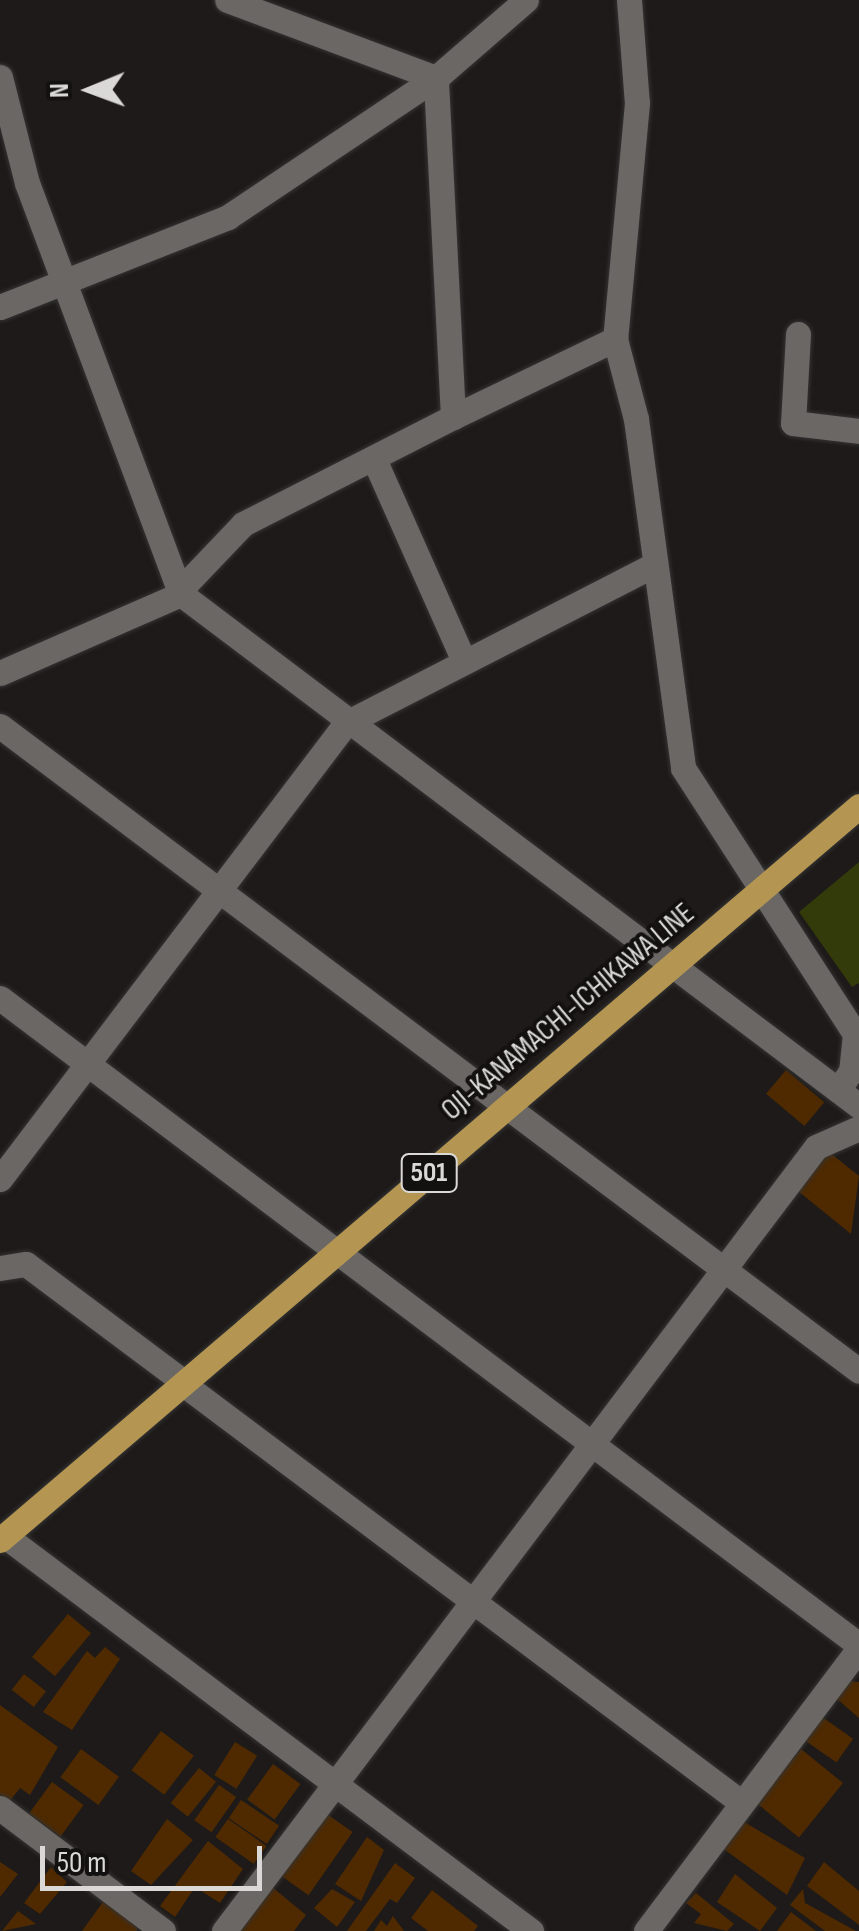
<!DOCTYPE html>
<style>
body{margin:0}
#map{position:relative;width:859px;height:1931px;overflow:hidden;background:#1d1a19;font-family:"Sofia Sans Condensed",sans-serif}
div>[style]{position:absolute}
.green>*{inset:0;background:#343b0b}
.building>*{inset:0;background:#4f2a00;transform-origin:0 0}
.roads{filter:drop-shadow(0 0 2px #353433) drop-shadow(0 0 2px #353433)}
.street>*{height:25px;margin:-12.5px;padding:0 12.5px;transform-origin:12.5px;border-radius:12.5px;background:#6a6765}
.primary>*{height:25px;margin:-12.5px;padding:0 12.5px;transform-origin:12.5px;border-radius:12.5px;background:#b49652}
span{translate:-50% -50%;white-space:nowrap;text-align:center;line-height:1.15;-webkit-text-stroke:8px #131110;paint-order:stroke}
.shield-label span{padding:2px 8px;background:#131110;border:2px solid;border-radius:8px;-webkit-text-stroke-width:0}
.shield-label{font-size:28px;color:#dad9d8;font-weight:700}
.street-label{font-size:30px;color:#dad9d8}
.north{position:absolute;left:40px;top:40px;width:100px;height:100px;-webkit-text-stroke:8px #131110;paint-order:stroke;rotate:269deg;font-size:28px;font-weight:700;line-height:40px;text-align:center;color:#dad9d8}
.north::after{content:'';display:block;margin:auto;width:35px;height:45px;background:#dad9d8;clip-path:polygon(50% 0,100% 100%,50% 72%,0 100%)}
.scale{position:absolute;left:40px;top:1846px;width:222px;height:45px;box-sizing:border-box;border:5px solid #dad9d8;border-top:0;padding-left:12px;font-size:30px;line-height:35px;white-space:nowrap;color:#dad9d8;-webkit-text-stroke:8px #131110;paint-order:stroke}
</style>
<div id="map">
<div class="green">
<div style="clip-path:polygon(859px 862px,859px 983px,852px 987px,799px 912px)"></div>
</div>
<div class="building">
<div style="left:786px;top:1070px;width:50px;height:31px;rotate:40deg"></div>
<div style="clip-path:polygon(829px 1152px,859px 1176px,851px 1234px,798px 1191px)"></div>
<div style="left:68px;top:1614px;width:30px;height:56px;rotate:40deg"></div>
<div style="clip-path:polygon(105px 1647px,120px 1659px,72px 1730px,43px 1712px,87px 1651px,95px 1658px)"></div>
<div style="left:24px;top:1674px;width:28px;height:20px;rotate:38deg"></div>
<div style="clip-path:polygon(849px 1681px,859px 1682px,859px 1718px,837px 1699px)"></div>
<div style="clip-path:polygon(0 1705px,58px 1747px,30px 1795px,20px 1788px,9px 1802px,0 1795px)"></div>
<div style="left:822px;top:1717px;width:38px;height:29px;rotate:35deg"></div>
<div style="left:161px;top:1731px;width:41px;height:49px;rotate:37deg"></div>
<div style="left:235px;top:1742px;width:26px;height:39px;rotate:32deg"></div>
<div style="left:81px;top:1749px;width:47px;height:35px;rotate:36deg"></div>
<div style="left:801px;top:1749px;width:54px;height:70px;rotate:39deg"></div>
<div style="left:273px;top:1764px;width:34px;height:44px;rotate:36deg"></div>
<div style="left:199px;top:1768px;width:22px;height:45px;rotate:39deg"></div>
<div style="left:52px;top:1782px;width:39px;height:39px;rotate:36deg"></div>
<div style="left:219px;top:1785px;width:21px;height:43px;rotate:35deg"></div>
<div style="left:241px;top:1800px;width:46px;height:22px;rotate:34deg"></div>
<div style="left:324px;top:1812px;width:35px;height:77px;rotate:35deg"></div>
<div style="clip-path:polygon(167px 1819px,193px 1840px,151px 1885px,131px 1871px)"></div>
<div style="left:228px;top:1819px;width:47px;height:22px;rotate:35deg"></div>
<div style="clip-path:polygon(741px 1820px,805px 1858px,787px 1895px,721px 1847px)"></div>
<div style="clip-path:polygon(367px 1837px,384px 1850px,361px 1901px,335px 1884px)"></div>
<div style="clip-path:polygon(208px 1841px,243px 1869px,220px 1903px,195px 1887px,175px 1917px,160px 1906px)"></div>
<div style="clip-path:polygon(0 1862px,18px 1874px,0 1897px)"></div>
<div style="clip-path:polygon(824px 1862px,859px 1891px,859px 1925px,807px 1886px)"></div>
<div style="clip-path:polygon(395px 1863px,415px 1878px,397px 1903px,390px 1899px,366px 1931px,347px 1931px)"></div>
<div style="clip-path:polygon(51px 1867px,67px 1882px,40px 1914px,24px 1903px)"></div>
<div style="clip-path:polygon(735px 1874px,777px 1908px,760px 1931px,717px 1902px)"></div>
<div style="clip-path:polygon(272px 1887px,306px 1915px,294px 1931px,238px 1931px)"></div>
<div style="clip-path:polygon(332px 1889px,355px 1902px,337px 1927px,314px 1908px)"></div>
<div style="clip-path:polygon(803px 1889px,805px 1903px,856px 1931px,825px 1931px,790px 1905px)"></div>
<div style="clip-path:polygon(432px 1890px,478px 1926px,474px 1931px,428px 1931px,411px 1918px)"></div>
<div style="clip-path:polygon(696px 1893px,734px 1924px,727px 1931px,694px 1923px,701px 1914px,686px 1903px)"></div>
<div style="clip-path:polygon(105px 1899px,140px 1925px,136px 1931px,82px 1931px)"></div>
<div style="clip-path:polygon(18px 1911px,36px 1924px,2px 1931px)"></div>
<div style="clip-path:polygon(791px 1912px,816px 1931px,777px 1931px)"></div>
<div style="clip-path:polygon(393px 1916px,404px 1931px,374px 1931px,381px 1920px,387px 1926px)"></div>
</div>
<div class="roads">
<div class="street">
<div style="left:629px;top:0;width:103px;rotate:85.6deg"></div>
<div style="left:637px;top:103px;width:237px;rotate:95.3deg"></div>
<div style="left:615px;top:339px;width:83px;rotate:75.3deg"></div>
<div style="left:636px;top:419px;width:352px;rotate:82.3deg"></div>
<div style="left:683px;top:768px;width:317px;rotate:57.1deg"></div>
<div style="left:855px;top:1034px;width:37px;rotate:96deg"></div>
<div style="left:851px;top:1071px;width:23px;rotate:124deg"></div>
<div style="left:0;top:77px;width:109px;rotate:75.7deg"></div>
<div style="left:27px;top:183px;width:439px;rotate:69.5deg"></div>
<div style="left:181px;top:594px;width:850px;rotate:37.06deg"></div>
<div style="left:0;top:307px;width:245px;rotate:-21.5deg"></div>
<div style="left:228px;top:217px;width:250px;rotate:-33.8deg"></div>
<div style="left:436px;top:78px;width:119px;rotate:-40.9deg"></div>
<div style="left:798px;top:334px;width:89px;rotate:93.2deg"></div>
<div style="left:793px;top:423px;width:66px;rotate:6.9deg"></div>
<div style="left:453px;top:417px;width:180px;rotate:-25.7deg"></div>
<div style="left:374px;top:459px;width:217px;rotate:66deg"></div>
<div style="left:180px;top:590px;width:91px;rotate:-46.3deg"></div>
<div style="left:243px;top:524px;width:236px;rotate:-27deg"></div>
<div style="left:453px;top:417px;width:339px;rotate:-92.9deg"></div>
<div style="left:436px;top:78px;width:223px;rotate:-159.5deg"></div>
<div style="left:0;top:673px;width:197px;rotate:-23.6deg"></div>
<div style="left:0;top:726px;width:1074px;rotate:36.9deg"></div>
<div style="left:0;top:998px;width:1075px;rotate:36.99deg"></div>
<div style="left:0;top:1179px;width:572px;rotate:-52.81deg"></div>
<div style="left:346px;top:723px;width:345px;rotate:-27.2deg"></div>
<div style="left:0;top:1268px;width:26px;rotate:-9deg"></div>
<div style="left:26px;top:1264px;width:197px;rotate:36.8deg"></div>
<div style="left:182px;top:1383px;width:700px;rotate:36.87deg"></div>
<div style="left:5px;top:1536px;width:658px;rotate:36.9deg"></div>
<div style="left:0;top:1808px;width:204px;rotate:37deg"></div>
<div style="left:224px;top:1931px;width:982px;rotate:-52.94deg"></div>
<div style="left:816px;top:1147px;width:47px;rotate:-23.8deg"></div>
<div style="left:646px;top:1931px;width:354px;rotate:-53deg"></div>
</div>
<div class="primary">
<div style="left:0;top:1540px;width:1130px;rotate:-40.51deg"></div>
</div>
</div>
<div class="shield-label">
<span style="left:429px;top:1173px">501</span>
</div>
<div class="street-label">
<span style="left:568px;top:1012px;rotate:-40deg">OJI-KANAMACHI-ICHIKAWA LINE</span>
</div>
<div class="north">N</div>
<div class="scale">50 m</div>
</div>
